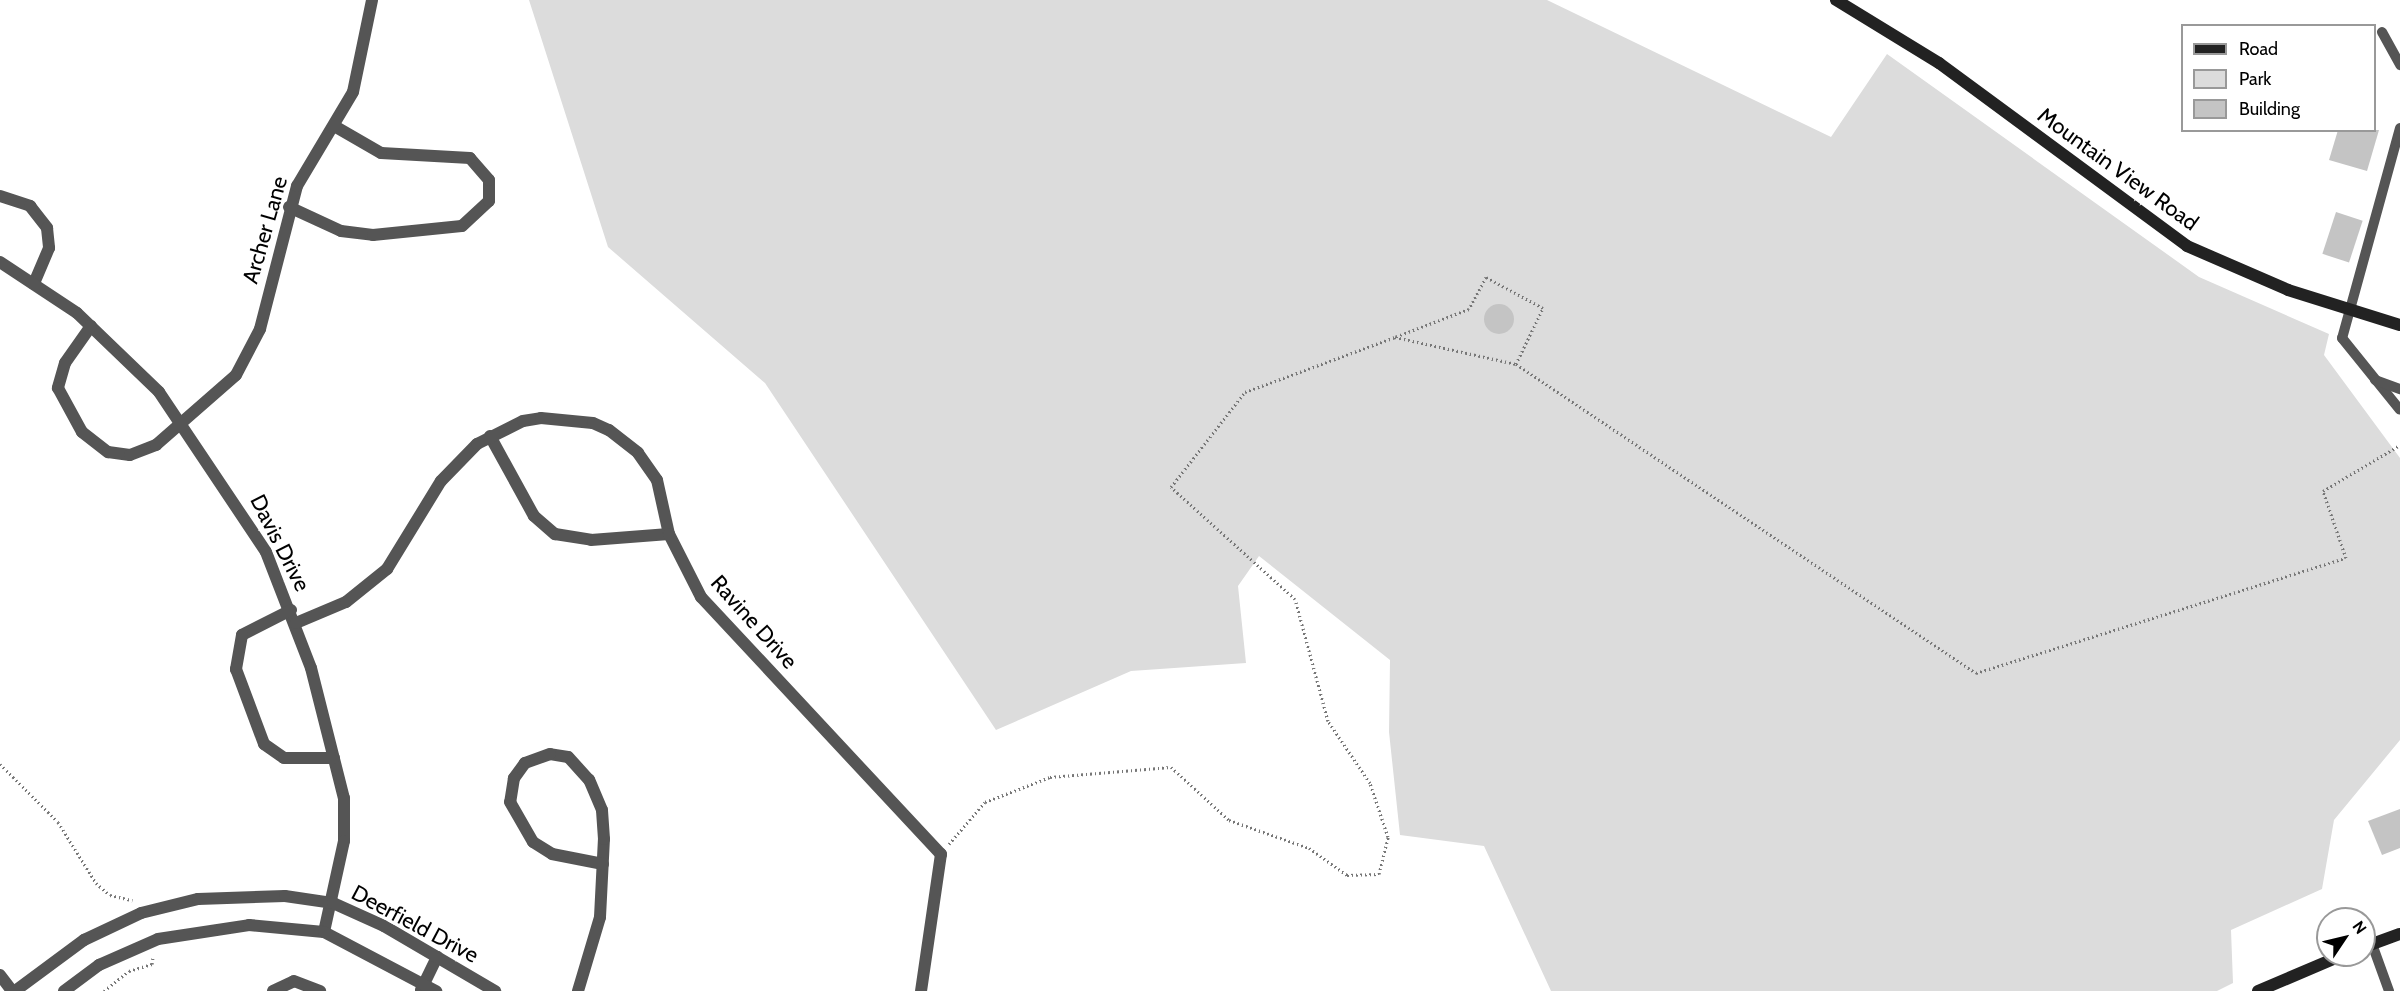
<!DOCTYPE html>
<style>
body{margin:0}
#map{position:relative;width:2400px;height:991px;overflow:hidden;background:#fff;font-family:Cabin,sans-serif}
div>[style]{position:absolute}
.green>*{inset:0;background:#dcdcdc}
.building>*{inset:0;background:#c4c4c4;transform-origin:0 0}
.round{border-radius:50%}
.path>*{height:3px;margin-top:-1.5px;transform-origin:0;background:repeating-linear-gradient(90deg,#777 0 1.5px,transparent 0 4.5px)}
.lane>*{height:10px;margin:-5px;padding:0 5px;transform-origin:5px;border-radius:5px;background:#555}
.street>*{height:12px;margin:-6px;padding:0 6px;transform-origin:6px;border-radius:6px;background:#555}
.secondary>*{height:12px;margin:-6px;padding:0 6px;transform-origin:6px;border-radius:6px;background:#222}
span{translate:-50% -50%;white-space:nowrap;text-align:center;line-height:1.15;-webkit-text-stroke:6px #fff;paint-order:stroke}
.street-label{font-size:22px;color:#000}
.legend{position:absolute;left:2181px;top:24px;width:195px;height:108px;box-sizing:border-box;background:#fff;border:2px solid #999;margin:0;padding:8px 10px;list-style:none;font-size:18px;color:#000}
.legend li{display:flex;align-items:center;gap:12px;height:30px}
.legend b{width:30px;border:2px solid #999}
.north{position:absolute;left:2316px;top:907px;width:60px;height:60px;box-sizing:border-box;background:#fff;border:2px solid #999;border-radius:50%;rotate:55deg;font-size:16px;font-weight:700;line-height:24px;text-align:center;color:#000}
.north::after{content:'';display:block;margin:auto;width:21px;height:27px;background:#000;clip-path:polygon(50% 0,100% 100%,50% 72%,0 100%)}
</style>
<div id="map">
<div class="green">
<div style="clip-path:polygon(529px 0,1547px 0,1831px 137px,1887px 54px,2199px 277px,2329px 334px,2324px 355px,2400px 458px,2400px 740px,2334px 820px,2322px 889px,2231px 930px,2233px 983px,2217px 991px,1551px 991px,1484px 846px,1400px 835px,1389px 732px,1390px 660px,1259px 556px,1238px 586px,1246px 663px,1131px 671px,996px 730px,765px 383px,608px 247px)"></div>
</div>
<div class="building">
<div style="clip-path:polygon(2338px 130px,2379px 130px,2367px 171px,2329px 160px)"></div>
<div style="left:2336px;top:212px;width:28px;height:44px;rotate:18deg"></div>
<div class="round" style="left:1484px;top:304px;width:30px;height:30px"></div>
<div style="clip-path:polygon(2400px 809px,2400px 848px,2382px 855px,2368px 821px)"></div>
</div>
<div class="path">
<div style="left:1516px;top:364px;width:554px;rotate:33.89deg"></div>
<div style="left:1976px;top:673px;width:387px;rotate:-17.3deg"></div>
<div style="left:2346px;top:558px;width:71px;rotate:-108.9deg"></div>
<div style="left:2323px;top:491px;width:90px;rotate:-30.9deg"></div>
<div style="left:0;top:764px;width:82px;rotate:45deg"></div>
<div style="left:58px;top:822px;width:72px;rotate:58.1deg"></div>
<div style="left:96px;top:883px;width:18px;rotate:41deg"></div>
<div style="left:110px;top:895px;width:23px;rotate:13deg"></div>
<div style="left:949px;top:844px;width:55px;rotate:-49.4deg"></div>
<div style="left:985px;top:802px;width:70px;rotate:-21deg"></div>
<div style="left:1050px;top:777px;width:121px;rotate:-4.7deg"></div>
<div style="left:1171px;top:767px;width:79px;rotate:42.4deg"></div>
<div style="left:1229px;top:820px;width:85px;rotate:19.3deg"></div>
<div style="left:1309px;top:848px;width:47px;rotate:35.4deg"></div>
<div style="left:1347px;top:875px;width:32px;rotate:-2deg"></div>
<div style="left:1379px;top:874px;width:38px;rotate:-76deg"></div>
<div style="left:1388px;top:837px;width:57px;rotate:-108.4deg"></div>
<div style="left:1370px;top:783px;width:75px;rotate:-124.1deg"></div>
<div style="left:1328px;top:721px;width:126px;rotate:-105.1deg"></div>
<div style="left:1295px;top:599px;width:167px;rotate:-137.9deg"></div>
<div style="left:1171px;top:487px;width:120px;rotate:-52.1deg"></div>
<div style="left:1245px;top:392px;width:160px;rotate:-20.1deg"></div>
<div style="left:1395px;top:337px;width:124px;rotate:12.6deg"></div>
<div style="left:1516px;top:364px;width:62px;rotate:-64.3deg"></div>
<div style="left:1543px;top:308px;width:65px;rotate:-151.5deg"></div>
<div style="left:1486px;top:277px;width:36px;rotate:118deg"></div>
<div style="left:1469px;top:309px;width:79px;rotate:159.3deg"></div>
<div style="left:104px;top:991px;width:32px;rotate:-39deg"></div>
<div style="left:129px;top:971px;width:24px;rotate:-17deg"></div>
<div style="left:152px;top:964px;width:6px;rotate:-81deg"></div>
</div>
<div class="lane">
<div style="left:2382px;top:32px;width:38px;rotate:61deg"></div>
<div style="left:2400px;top:128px;width:218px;rotate:105.4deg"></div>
<div style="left:2342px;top:338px;width:92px;rotate:51.1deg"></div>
<div style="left:2375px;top:380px;width:27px;rotate:20deg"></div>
<div style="left:2372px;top:944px;width:50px;rotate:70.1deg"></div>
</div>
<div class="street">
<div style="left:0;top:196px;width:32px;rotate:18deg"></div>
<div style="left:30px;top:206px;width:28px;rotate:52deg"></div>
<div style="left:47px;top:228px;width:20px;rotate:84deg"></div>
<div style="left:49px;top:248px;width:39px;rotate:113deg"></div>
<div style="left:289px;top:207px;width:57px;rotate:24.8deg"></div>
<div style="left:341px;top:231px;width:32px;rotate:7deg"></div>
<div style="left:373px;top:235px;width:89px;rotate:-5.8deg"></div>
<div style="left:462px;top:226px;width:37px;rotate:-43deg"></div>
<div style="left:489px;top:201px;width:21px;rotate:-90deg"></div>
<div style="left:489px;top:180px;width:29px;rotate:-131deg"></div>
<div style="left:470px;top:158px;width:89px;rotate:-176.8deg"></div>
<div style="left:381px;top:153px;width:52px;rotate:-150deg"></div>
<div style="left:0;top:262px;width:92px;rotate:33.5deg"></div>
<div style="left:77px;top:313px;width:114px;rotate:43.9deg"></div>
<div style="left:159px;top:392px;width:192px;rotate:56.2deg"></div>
<div style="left:266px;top:552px;width:124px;rotate:68.8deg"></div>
<div style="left:311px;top:668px;width:134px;rotate:75.8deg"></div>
<div style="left:344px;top:798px;width:43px;rotate:90deg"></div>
<div style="left:344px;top:841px;width:93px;rotate:102.4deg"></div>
<div style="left:91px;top:326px;width:45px;rotate:125.1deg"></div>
<div style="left:65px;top:363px;width:26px;rotate:106deg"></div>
<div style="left:58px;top:388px;width:50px;rotate:61.4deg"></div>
<div style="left:82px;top:432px;width:33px;rotate:38deg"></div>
<div style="left:108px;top:452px;width:22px;rotate:8deg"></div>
<div style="left:130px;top:455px;width:28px;rotate:-21deg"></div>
<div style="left:156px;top:445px;width:106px;rotate:-41.2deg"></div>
<div style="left:236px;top:375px;width:52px;rotate:-62.4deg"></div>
<div style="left:260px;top:329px;width:148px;rotate:-75.5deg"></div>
<div style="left:297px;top:186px;width:109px;rotate:-59.2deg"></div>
<div style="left:353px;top:92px;width:94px;rotate:-78.3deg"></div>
<div style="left:490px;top:436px;width:91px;rotate:61.2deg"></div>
<div style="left:534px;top:516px;width:28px;rotate:41deg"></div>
<div style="left:555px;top:534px;width:36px;rotate:9deg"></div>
<div style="left:591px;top:540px;width:78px;rotate:-4.4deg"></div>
<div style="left:291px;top:610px;width:55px;rotate:153deg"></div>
<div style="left:242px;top:635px;width:35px;rotate:100deg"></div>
<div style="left:236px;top:669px;width:80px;rotate:69.5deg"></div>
<div style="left:264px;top:744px;width:24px;rotate:35deg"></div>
<div style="left:284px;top:758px;width:50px"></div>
<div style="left:296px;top:623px;width:54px;rotate:-22.8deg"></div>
<div style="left:346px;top:602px;width:53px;rotate:-38.8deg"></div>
<div style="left:387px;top:569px;width:103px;rotate:-58.5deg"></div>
<div style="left:441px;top:481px;width:52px;rotate:-45.8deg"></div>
<div style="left:477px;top:444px;width:51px;rotate:-26.6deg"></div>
<div style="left:523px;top:421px;width:18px;rotate:-9deg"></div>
<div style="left:541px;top:418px;width:52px;rotate:5.5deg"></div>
<div style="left:593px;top:423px;width:17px;rotate:24deg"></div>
<div style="left:609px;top:430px;width:37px;rotate:38deg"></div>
<div style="left:638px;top:453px;width:33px;rotate:55deg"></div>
<div style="left:657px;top:480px;width:55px;rotate:77.5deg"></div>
<div style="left:669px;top:534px;width:71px;rotate:63.1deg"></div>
<div style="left:701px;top:597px;width:352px;rotate:47deg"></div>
<div style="left:941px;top:854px;width:138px;rotate:98.3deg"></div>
<div style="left:0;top:975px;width:20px;rotate:53deg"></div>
<div style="left:421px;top:990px;width:37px;rotate:-64deg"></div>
<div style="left:15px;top:991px;width:86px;rotate:-36.5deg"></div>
<div style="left:84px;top:940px;width:63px;rotate:-25.3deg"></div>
<div style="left:141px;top:913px;width:59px;rotate:-13.8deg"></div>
<div style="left:198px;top:899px;width:87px;rotate:-2deg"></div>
<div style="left:285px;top:896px;width:49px;rotate:8.3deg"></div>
<div style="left:333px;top:903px;width:56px;rotate:24.3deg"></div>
<div style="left:384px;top:926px;width:129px;rotate:30.4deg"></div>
<div style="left:64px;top:991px;width:44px;rotate:-36.6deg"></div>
<div style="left:99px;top:965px;width:64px;rotate:-23.8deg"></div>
<div style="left:158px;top:939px;width:92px;rotate:-8.7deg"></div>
<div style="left:249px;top:925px;width:75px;rotate:5.3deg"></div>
<div style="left:324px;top:932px;width:127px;rotate:27.8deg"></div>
<div style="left:273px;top:991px;width:23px;rotate:-25deg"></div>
<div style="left:294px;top:981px;width:28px;rotate:21deg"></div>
<div style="left:578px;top:991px;width:77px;rotate:-73.4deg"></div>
<div style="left:600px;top:917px;width:78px;rotate:-87.1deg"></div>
<div style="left:604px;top:839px;width:29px;rotate:-94deg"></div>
<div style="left:602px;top:810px;width:33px;rotate:-113deg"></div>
<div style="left:589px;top:780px;width:31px;rotate:-132deg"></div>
<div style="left:568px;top:757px;width:18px;rotate:-171deg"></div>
<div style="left:550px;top:754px;width:27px;rotate:160deg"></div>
<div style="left:525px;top:763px;width:19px;rotate:126deg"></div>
<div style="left:514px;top:778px;width:24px;rotate:99deg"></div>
<div style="left:510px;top:802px;width:46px;rotate:60.1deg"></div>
<div style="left:533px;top:842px;width:22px;rotate:32deg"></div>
<div style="left:552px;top:854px;width:52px;rotate:11.1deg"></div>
</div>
<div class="secondary">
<div style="left:1836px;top:0;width:121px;rotate:31.5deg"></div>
<div style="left:1939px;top:63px;width:308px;rotate:36.4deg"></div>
<div style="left:2187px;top:246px;width:110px;rotate:23.5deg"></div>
<div style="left:2288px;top:290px;width:117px;rotate:17.4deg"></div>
<div style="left:2364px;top:947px;width:38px;rotate:-20deg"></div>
<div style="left:2258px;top:991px;width:92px;rotate:-23deg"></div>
</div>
<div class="street-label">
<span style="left:2118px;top:169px;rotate:36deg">Mountain View Road</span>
<span style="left:265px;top:230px;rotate:-74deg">Archer Lane</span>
<span style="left:280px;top:543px;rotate:63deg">Davis Drive</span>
<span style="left:754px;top:622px;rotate:48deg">Ravine Drive</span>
<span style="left:415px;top:924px;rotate:28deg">Deerfield Drive</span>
</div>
<ul class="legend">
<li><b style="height:8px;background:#222"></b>Road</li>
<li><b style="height:16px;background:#dcdcdc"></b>Park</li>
<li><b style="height:16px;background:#c4c4c4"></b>Building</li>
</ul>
<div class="north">N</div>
</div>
